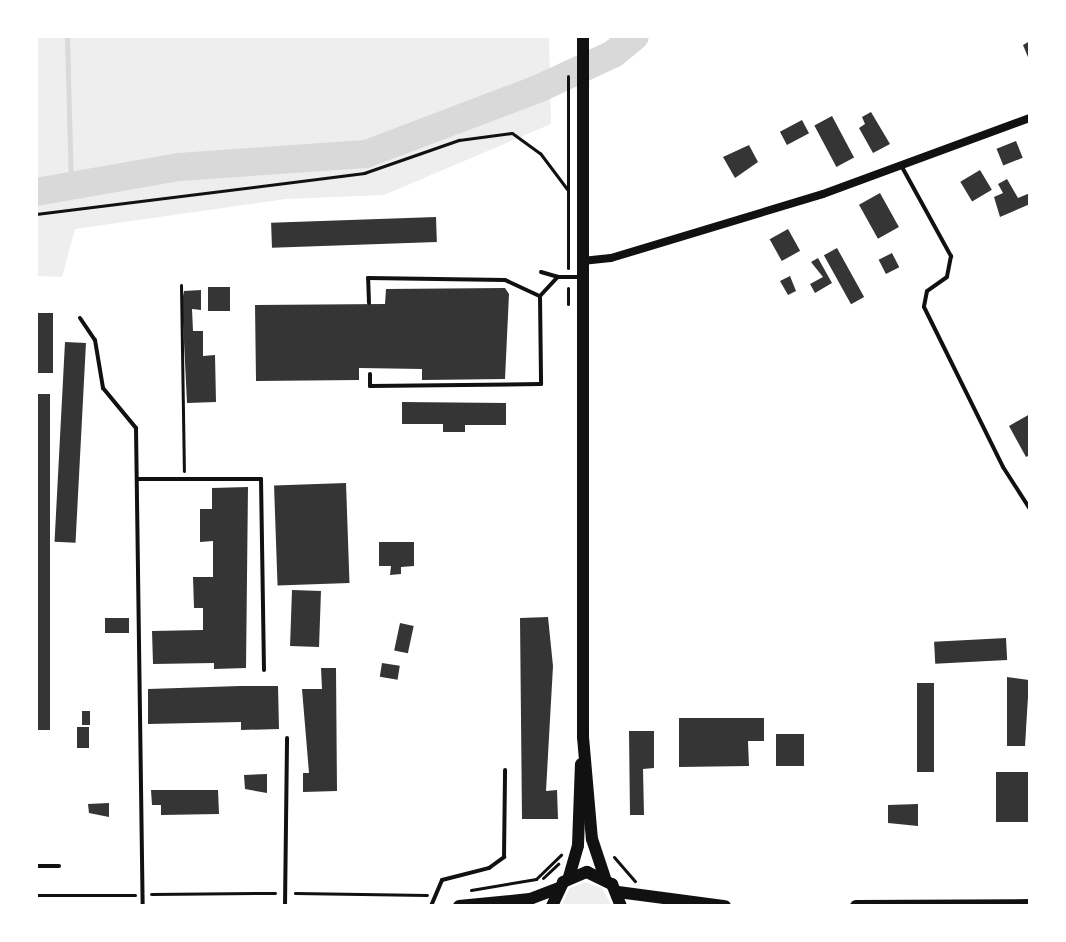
<!DOCTYPE html>
<style>
body{margin:0}
#map{position:relative;width:1066px;height:942px;overflow:hidden;background:#fff;font-family:Cabin,sans-serif}
div>[style]{position:absolute}
.green>*{inset:0;background:#eee}
.stream>*{height:5px;margin:-2.5px;padding:0 2.5px;transform-origin:2.5px;border-radius:2.5px;background:#d9d9d9}
.river>*{height:28px;margin:-14px;padding:0 14px;transform-origin:14px;border-radius:14px;background:#d9d9d9}
.building>*{inset:0;background:#353535;transform-origin:0 0}
.path>*{height:3px;margin:-1.5px;padding:0 1.5px;transform-origin:1.5px;border-radius:1.5px;background:#111}
.service>*{height:4px;margin:-2px;padding:0 2px;transform-origin:2px;border-radius:2px;background:#111}
.minor>*{height:8px;margin:-4px;padding:0 4px;transform-origin:4px;border-radius:4px;background:#111}
.secondary>*{height:12px;margin:-6px;padding:0 6px;transform-origin:6px;border-radius:6px;background:#111}
span{translate:-50% -50%;white-space:nowrap;text-align:center;line-height:1.15;-webkit-text-stroke:7px #fff;paint-order:stroke}
.frame{position:absolute;inset:0;border:38px solid #fff;pointer-events:none}
</style>
<div id="map">
<div class="green">
<div style="clip-path:polygon(36px 36px,549px 36px,551px 124px,384px 195px,286px 199px,75px 229px,62px 277px,36px 276px)"></div>
<div style="clip-path:polygon(586px 882px,602px 888px,612px 906px,561px 906px,570px 888px)"></div>
</div>
<div class="stream">
<div style="left:67px;top:36px;width:152px;rotate:88.5deg"></div>
</div>
<div class="river">
<div style="left:36px;top:192px;width:145px;rotate:-9.9deg"></div>
<div style="left:179px;top:167px;width:187px;rotate:-4deg"></div>
<div style="left:366px;top:154px;width:184px;rotate:-20.7deg"></div>
<div style="left:538px;top:89px;width:83px;rotate:-25deg"></div>
<div style="left:613px;top:54px;width:28px;rotate:-39deg"></div>
</div>
<div class="building">
<div style="clip-path:polygon(1030px 41px,1030px 62px,1023px 45px)"></div>
<div style="clip-path:polygon(871px 112px,890px 144px,873px 153px,859px 128px,865px 124px,862px 117px)"></div>
<div style="left:832px;top:116px;width:47px;height:20px;rotate:62deg"></div>
<div style="left:802px;top:120px;width:15px;height:25px;rotate:62deg"></div>
<div style="left:1016px;top:141px;width:18px;height:21px;rotate:68deg"></div>
<div style="clip-path:polygon(749px 145px,758px 162px,735px 178px,723px 157px)"></div>
<div style="left:980px;top:170px;width:23px;height:23px;rotate:59deg"></div>
<div style="clip-path:polygon(1007px 179px,1018px 198px,1030px 193px,1030px 204px,1000px 217px,994px 197px,1003px 193px,998px 184px)"></div>
<div style="left:880px;top:193px;width:39px;height:24px;rotate:61deg"></div>
<div style="left:436px;top:217px;width:25px;height:165px;rotate:88deg"></div>
<div style="left:788px;top:229px;width:25px;height:21px;rotate:61deg"></div>
<div style="left:837px;top:248px;width:56px;height:15px;rotate:61deg"></div>
<div style="left:892px;top:253px;width:16px;height:15px;rotate:63deg"></div>
<div style="clip-path:polygon(818px 258px,832px 283px,815px 293px,810px 284px,823px 277px,811px 262px)"></div>
<div style="clip-path:polygon(790px 276px,796px 291px,788px 295px,780px 281px)"></div>
<div style="left:208px;top:287px;width:22px;height:24px"></div>
<div style="clip-path:polygon(505px 288px,509px 294px,505px 379px,422px 380px,422px 369px,359px 368px,359px 380px,256px 381px,255px 305px,385px 304px,386px 289px)"></div>
<div style="clip-path:polygon(201px 290px,201px 310px,192px 309px,193px 331px,203px 331px,203px 356px,215px 355px,216px 402px,187px 403px,182px 301px,184px 291px)"></div>
<div style="left:36px;top:313px;width:17px;height:60px"></div>
<div style="left:65px;top:342px;width:21px;height:200px;rotate:3deg"></div>
<div style="left:36px;top:394px;width:14px;height:336px"></div>
<div style="clip-path:polygon(402px 402px,506px 403px,506px 425px,465px 425px,465px 432px,443px 432px,443px 424px,402px 424px)"></div>
<div style="clip-path:polygon(1030px 414px,1030px 455px,1026px 457px,1009px 426px)"></div>
<div style="left:346px;top:483px;width:100px;height:72px;rotate:88deg"></div>
<div style="clip-path:polygon(248px 487px,246px 668px,214px 669px,214px 663px,153px 664px,152px 631px,203px 630px,203px 608px,194px 608px,193px 577px,213px 577px,213px 541px,200px 542px,200px 509px,212px 509px,212px 488px)"></div>
<div style="clip-path:polygon(379px 542px,414px 542px,414px 566px,401px 567px,401px 574px,390px 575px,391px 566px,379px 566px)"></div>
<div style="left:292px;top:590px;width:29px;height:56px;rotate:2deg"></div>
<div style="clip-path:polygon(548px 617px,553px 666px,546px 791px,557px 790px,558px 819px,522px 819px,520px 618px)"></div>
<div style="left:105px;top:618px;width:24px;height:15px"></div>
<div style="left:400px;top:623px;width:14px;height:28px;rotate:12deg"></div>
<div style="left:1006px;top:638px;width:22px;height:72px;rotate:87deg"></div>
<div style="left:382px;top:663px;width:18px;height:14px;rotate:9deg"></div>
<div style="clip-path:polygon(321px 668px,336px 668px,337px 791px,303px 792px,303px 773px,309px 773px,302px 689px,322px 689px)"></div>
<div style="clip-path:polygon(1007px 677px,1029px 680px,1025px 746px,1007px 746px)"></div>
<div style="left:917px;top:683px;width:17px;height:89px"></div>
<div style="clip-path:polygon(240px 686px,278px 686px,279px 729px,241px 730px,241px 722px,148px 724px,148px 689px)"></div>
<div style="left:82px;top:711px;width:8px;height:14px"></div>
<div style="clip-path:polygon(679px 718px,764px 718px,764px 741px,748px 741px,749px 766px,679px 767px)"></div>
<div style="left:77px;top:727px;width:12px;height:21px"></div>
<div style="clip-path:polygon(629px 731px,654px 731px,654px 768px,643px 769px,644px 815px,630px 815px)"></div>
<div style="left:776px;top:734px;width:28px;height:32px"></div>
<div style="left:996px;top:772px;width:34px;height:50px"></div>
<div style="clip-path:polygon(267px 774px,267px 793px,245px 789px,244px 775px)"></div>
<div style="clip-path:polygon(151px 790px,218px 790px,219px 814px,161px 815px,161px 805px,152px 805px)"></div>
<div style="clip-path:polygon(109px 803px,109px 817px,89px 813px,88px 804px)"></div>
<div style="clip-path:polygon(918px 804px,918px 826px,888px 823px,888px 805px)"></div>
</div>
<div class="path">
<div style="left:36px;top:214px;width:331px;rotate:-7.1deg"></div>
<div style="left:364px;top:173px;width:101px;rotate:-19.2deg"></div>
<div style="left:459px;top:140px;width:53px;rotate:-7.5deg"></div>
<div style="left:512px;top:133px;width:34px;rotate:36deg"></div>
<div style="left:540px;top:153px;width:45px;rotate:53.1deg"></div>
<div style="left:568px;top:268px;width:192px;rotate:-90deg"></div>
<div style="left:181px;top:285px;width:186px;rotate:89.1deg"></div>
<div style="left:568px;top:288px;width:16px;rotate:90deg"></div>
<div style="left:614px;top:857px;width:32px;rotate:49deg"></div>
<div style="left:543px;top:878px;width:21px;rotate:-43deg"></div>
<div style="left:471px;top:890px;width:66px;rotate:-9.6deg"></div>
<div style="left:536px;top:879px;width:35px;rotate:-44deg"></div>
<div style="left:295px;top:893px;width:132px;rotate:0.9deg"></div>
<div style="left:151px;top:894px;width:124px;rotate:-0.5deg"></div>
<div style="left:36px;top:895px;width:99px"></div>
</div>
<div class="service">
<div style="left:902px;top:167px;width:102px;rotate:61.2deg"></div>
<div style="left:951px;top:256px;width:21px;rotate:101deg"></div>
<div style="left:947px;top:277px;width:24px;rotate:145deg"></div>
<div style="left:927px;top:291px;width:16px;rotate:101deg"></div>
<div style="left:924px;top:307px;width:178px;rotate:63.7deg"></div>
<div style="left:1003px;top:467px;width:50px;rotate:57.3deg"></div>
<div style="left:541px;top:272px;width:18px;rotate:16deg"></div>
<div style="left:540px;top:296px;width:26px;rotate:-47deg"></div>
<div style="left:558px;top:277px;width:23px"></div>
<div style="left:369px;top:303px;width:25px;rotate:-92deg"></div>
<div style="left:368px;top:278px;width:137px;rotate:0.8deg"></div>
<div style="left:505px;top:280px;width:38px;rotate:25deg"></div>
<div style="left:540px;top:296px;width:88px;rotate:89.3deg"></div>
<div style="left:541px;top:384px;width:171px;rotate:179.3deg"></div>
<div style="left:370px;top:386px;width:12px;rotate:-90deg"></div>
<div style="left:80px;top:318px;width:27px;rotate:56deg"></div>
<div style="left:95px;top:340px;width:49px;rotate:80.5deg"></div>
<div style="left:103px;top:388px;width:52px;rotate:50.5deg"></div>
<div style="left:136px;top:428px;width:478px;rotate:89.2deg"></div>
<div style="left:137px;top:479px;width:124px"></div>
<div style="left:261px;top:479px;width:191px;rotate:89.1deg"></div>
<div style="left:36px;top:866px;width:23px"></div>
<div style="left:285px;top:906px;width:168px;rotate:-89.3deg"></div>
<div style="left:431px;top:906px;width:28px;rotate:-67deg"></div>
<div style="left:442px;top:880px;width:49px;rotate:-14.3deg"></div>
<div style="left:489px;top:868px;width:19px;rotate:-36deg"></div>
<div style="left:504px;top:857px;width:87px;rotate:-89.3deg"></div>
</div>
<div class="minor">
<div style="left:582px;top:261px;width:29px;rotate:-6deg"></div>
<div style="left:611px;top:258px;width:221px;rotate:-16.8deg"></div>
<div style="left:823px;top:194px;width:221px;rotate:-20.2deg"></div>
</div>
<div class="secondary">
<div style="left:583px;top:36px;width:701px;rotate:90deg"></div>
<div style="left:583px;top:737px;width:102px;rotate:85deg"></div>
<div style="left:592px;top:839px;width:41px;rotate:71.6deg"></div>
<div style="left:569px;top:877px;width:33px;rotate:-74deg"></div>
<div style="left:578px;top:845px;width:81px;rotate:-87.9deg"></div>
<div style="left:618px;top:892px;width:108px;rotate:7.5deg"></div>
<div style="left:459px;top:906px;width:71px;rotate:-5.6deg"></div>
<div style="left:530px;top:899px;width:30px;rotate:-21deg"></div>
<div style="left:552px;top:906px;width:26px;rotate:-65deg"></div>
<div style="left:563px;top:882px;width:26px;rotate:-23deg"></div>
<div style="left:587px;top:872px;width:28px;rotate:26deg"></div>
<div style="left:612px;top:884px;width:24px;rotate:68deg"></div>
<div style="left:856px;top:906px;width:174px;rotate:-0.3deg"></div>
</div>
<div class="frame"></div>
</div>
